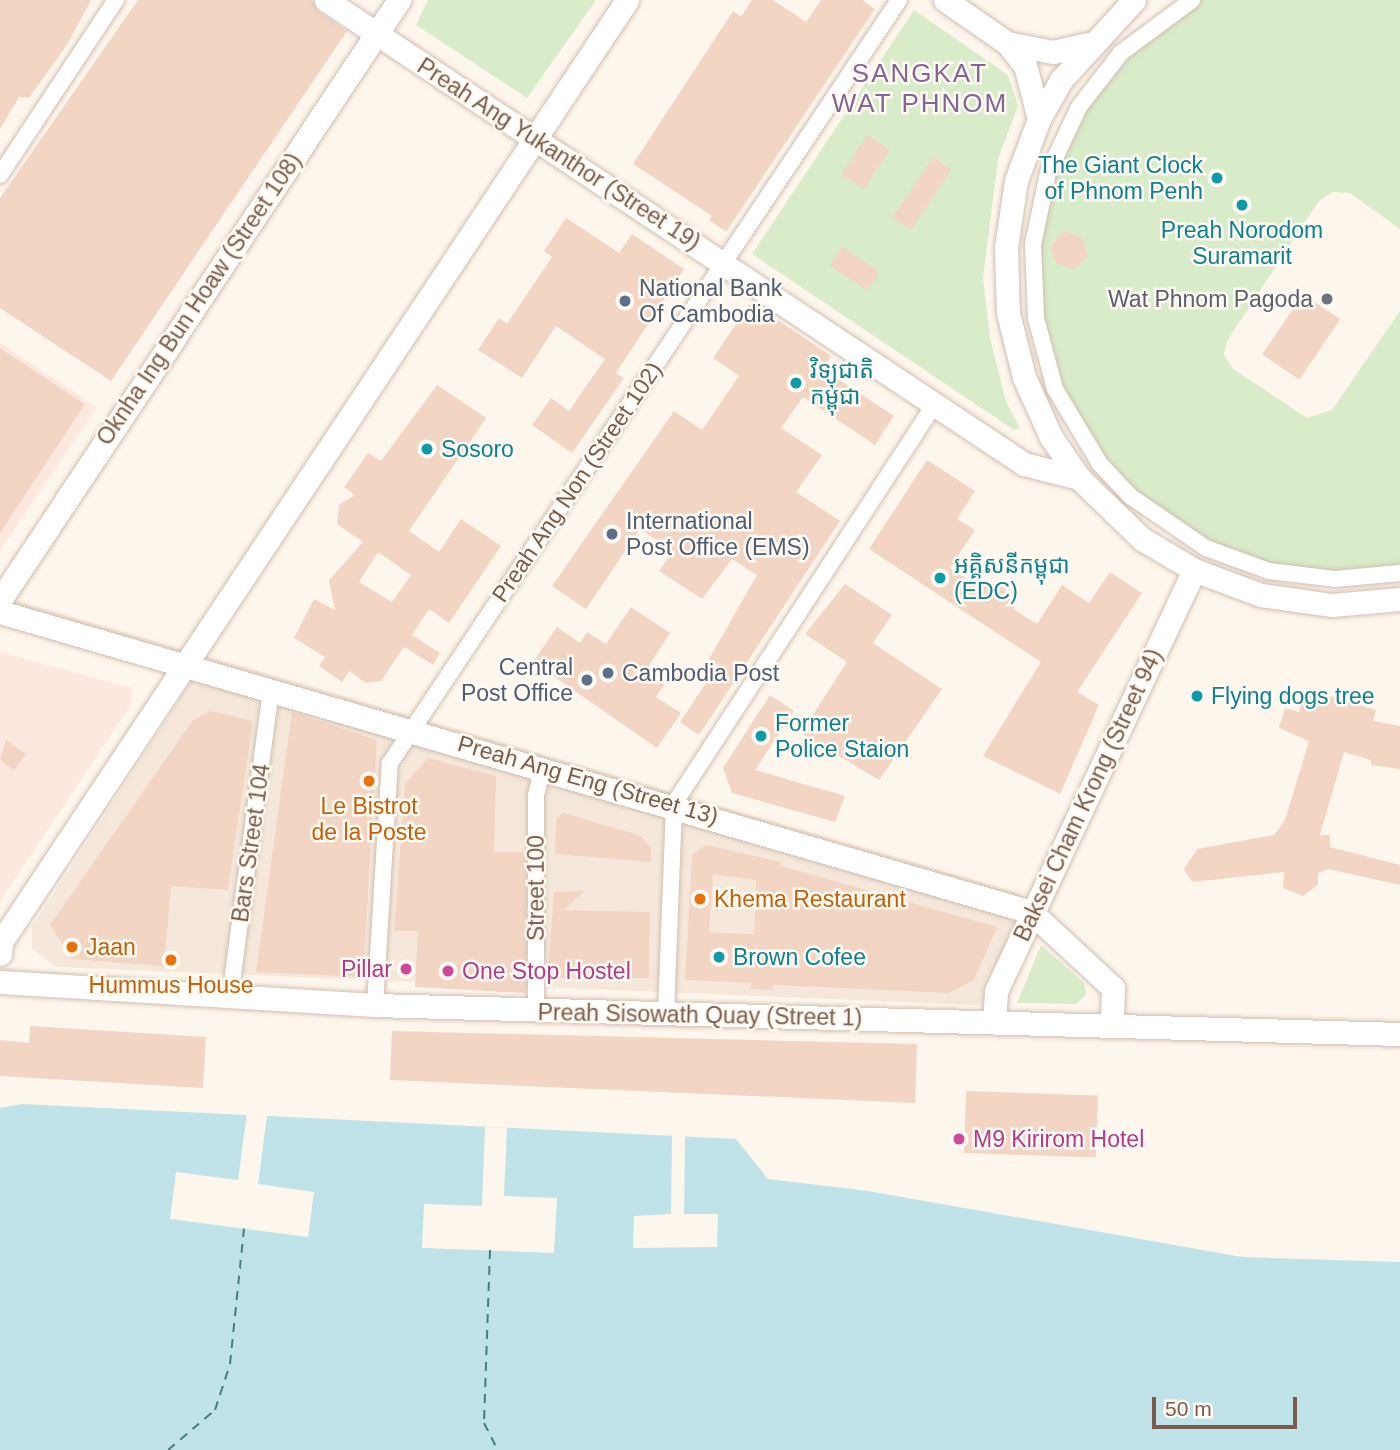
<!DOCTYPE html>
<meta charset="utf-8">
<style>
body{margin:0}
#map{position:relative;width:1400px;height:1450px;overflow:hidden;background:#fdf6ec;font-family:Arial,"Noto Sans Khmer",sans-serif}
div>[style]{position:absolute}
.residential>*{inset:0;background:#f5e8da}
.commercial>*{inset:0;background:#fde8e0}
.green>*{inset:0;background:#d8ecc9}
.water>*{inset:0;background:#bfe3e8}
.pier>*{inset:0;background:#fdf6ec}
.ferry>*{height:2px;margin-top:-1px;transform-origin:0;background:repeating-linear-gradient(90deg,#437c86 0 9px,transparent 0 16px)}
.building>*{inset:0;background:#f3d5c3;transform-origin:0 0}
.roads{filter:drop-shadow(0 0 2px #d1beb0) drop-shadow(0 0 2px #d1beb0)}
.street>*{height:16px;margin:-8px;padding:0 8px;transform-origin:8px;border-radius:8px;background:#fff}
.secondary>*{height:23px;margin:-11.5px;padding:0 11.5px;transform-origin:11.5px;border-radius:11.5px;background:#fff}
.dots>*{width:19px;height:19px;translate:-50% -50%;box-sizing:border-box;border:4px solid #fffaf3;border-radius:50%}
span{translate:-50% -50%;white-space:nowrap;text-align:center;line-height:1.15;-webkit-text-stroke:5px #fffaf3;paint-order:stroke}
.street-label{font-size:23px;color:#7a5c4d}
.culture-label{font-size:23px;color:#0d838f}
.right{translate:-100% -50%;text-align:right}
.left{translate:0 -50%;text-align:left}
.service-label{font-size:23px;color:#4e5e75}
.worship-label{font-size:23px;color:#5b616d}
.food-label{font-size:23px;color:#c56008}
.hotel-label{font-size:23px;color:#b23c85}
.quarter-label{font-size:26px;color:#846695;letter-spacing:2px}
.scale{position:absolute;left:1152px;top:1397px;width:145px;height:32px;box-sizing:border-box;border:4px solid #7a5c4d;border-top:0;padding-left:9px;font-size:21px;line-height:24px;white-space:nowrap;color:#7a5c4d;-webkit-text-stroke:5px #fffaf3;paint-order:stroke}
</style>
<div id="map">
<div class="residential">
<div style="clip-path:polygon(1191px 561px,1264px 589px,1400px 606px,1194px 582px,999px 1006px,56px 967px,32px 949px,32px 927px,193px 679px,0 622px,0 596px,1018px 893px,1030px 901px)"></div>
</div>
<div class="commercial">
<div style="clip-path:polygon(0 343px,97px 407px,0 551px)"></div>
<div style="clip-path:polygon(0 652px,132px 688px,131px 704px,0 901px)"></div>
</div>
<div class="green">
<div style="clip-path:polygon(428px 0,596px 0,527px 98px,416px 25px)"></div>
<div style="clip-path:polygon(1200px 0,1400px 0,1400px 229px,1350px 193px,1333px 192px,1319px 201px,1227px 341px,1224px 355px,1233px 369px,1307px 418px,1332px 410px,1400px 311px,1400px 569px,1374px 574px,1270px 567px,1208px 545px,1168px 522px,1103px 462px,1059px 387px,1039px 318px,1037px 245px,1051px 175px,1082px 109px,1123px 55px)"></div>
<div style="clip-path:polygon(914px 10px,1008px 75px,1018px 106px,998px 159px,983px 278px,990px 338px,1006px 402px,1020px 428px,1014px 430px,752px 254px)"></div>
<div style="clip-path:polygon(1041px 945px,1084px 983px,1086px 995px,1076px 1004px,1017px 1003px)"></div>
</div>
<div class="water">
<div style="clip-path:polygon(22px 1104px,736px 1139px,768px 1179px,868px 1191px,1242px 1257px,1400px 1262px,1400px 1450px,0 1450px,0 1108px)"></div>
</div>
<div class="pier">
<div style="clip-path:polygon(247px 1113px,267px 1116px,258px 1184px,314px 1192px,308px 1237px,170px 1219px,176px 1172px,238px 1180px)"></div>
<div style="clip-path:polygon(485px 1127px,507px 1128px,504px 1196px,557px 1198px,554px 1253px,422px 1248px,424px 1204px,482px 1206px)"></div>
<div style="clip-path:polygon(672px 1136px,685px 1136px,684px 1214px,718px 1214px,717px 1247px,633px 1248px,634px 1216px,671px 1214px)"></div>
</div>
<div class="ferry">
<div style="left:490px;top:1250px;width:173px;rotate:92deg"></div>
<div style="left:484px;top:1423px;width:30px;rotate:63deg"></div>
<div style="left:168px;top:1450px;width:62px;rotate:-40.4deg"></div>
<div style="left:215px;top:1410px;width:48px;rotate:-71.9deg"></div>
<div style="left:230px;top:1364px;width:136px;rotate:-84.1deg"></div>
</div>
<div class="building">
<div style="clip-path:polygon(0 0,91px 0,67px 45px,29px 98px,19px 97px,0 129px)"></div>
<div style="clip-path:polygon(138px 0,312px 0,318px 11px,347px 31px,111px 381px,0 308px,0 198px)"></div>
<div style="clip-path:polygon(752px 0,773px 0,806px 22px,821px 0,862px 0,875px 9px,726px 232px,709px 220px,712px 216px,633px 164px,733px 11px,741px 17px)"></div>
<div style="left:867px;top:135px;width:27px;height:47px;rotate:33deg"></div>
<div style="left:933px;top:157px;width:22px;height:73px;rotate:34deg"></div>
<div style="clip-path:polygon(566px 218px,619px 253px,632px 234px,684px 269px,616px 373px,624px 378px,572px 453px,532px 425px,551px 398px,569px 411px,605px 359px,556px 326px,522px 378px,478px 350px,499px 318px,507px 324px,552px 257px,544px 251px)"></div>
<div style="clip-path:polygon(1064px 231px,1082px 237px,1088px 255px,1075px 269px,1056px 264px,1051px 246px)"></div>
<div style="left:842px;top:247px;width:45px;height:22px;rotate:34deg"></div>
<div style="left:1303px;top:294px;width:45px;height:73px;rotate:34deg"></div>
<div style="clip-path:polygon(751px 302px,831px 356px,823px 369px,894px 416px,875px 445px,803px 397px,781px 428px,822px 455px,796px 492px,840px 521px,699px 735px,680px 722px,718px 665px,709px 659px,757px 575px,732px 559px,702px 599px,659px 571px,673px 551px,640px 529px,586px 609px,552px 586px,674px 411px,702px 430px,739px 376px,713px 358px)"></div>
<div style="clip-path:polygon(0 348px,85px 404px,0 533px)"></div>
<div style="clip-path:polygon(evenodd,437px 385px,486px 418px,409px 531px,439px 552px,461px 519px,501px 546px,449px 623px,429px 609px,412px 635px,440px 653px,433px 665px,404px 647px,381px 681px,366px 683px,349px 671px,342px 682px,319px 666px,325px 657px,294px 638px,314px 599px,335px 610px,329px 580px,363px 542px,337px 524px,339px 505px,355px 495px,344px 487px,368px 453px,381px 461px,437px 385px,378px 552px,411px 575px,392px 602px,359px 582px,378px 552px)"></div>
<div style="clip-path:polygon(927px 460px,975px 491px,957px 519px,975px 530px,950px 568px,979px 586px,1004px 587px,1015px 610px,1037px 624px,1062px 585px,1089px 603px,1110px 572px,1142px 593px,1077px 692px,1099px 705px,1060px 794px,983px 756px,1041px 662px,869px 549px)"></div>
<div style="clip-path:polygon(845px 584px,892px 615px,873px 643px,942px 689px,879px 780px,801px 733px,847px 662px,805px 634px)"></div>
<div style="clip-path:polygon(631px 607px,670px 633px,648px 667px,667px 680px,656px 697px,681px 713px,657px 748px,533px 662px,557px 627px,580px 643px,587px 632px,606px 644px)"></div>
<div style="clip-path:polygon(1306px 689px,1376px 710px,1373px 721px,1400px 726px,1400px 769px,1371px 765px,1371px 760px,1344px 752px,1320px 835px,1330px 835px,1330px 847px,1400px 865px,1400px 885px,1328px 869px,1318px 873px,1318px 885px,1303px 896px,1283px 888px,1284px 872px,1192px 882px,1184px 869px,1197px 849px,1274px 835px,1285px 820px,1309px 741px,1279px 728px,1285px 708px,1299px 712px)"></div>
<div style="clip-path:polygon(770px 695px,794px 711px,755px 770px,845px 796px,835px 822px,732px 793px,723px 768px)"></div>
<div style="clip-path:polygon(210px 711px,253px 721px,228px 890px,171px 886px,164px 966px,72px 959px,50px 925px,193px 720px)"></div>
<div style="clip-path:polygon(292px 712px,377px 740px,363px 977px,256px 972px)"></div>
<div style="clip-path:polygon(6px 740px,26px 754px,14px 770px,0 760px)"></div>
<div style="clip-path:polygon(428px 758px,496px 776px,494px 852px,526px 852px,526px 993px,415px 987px,418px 931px,394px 931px,405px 784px)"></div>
<div style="clip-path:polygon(564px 813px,641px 836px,651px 848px,651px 862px,555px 854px,556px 818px)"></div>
<div style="clip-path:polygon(evenodd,706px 845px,781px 862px,781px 866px,997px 927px,974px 980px,949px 993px,773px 985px,772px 990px,751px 989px,751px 983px,685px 980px,692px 855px,706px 845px,713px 874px,756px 880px,754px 934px,709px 933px,713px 874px)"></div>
<div style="clip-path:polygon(584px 891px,564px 910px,650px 912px,649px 978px,551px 978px,547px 983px,554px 892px)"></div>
<div style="clip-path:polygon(30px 1026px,206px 1037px,203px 1088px,0 1076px,0 1040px,29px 1043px)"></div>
<div style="clip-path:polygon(392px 1031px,917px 1044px,915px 1103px,390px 1080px)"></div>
<div style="left:966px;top:1091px;width:132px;height:62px;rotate:2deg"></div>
</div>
<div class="roads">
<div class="street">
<div style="left:1192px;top:0;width:89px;rotate:143.3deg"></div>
<div style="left:1121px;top:53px;width:68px;rotate:127.9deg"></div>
<div style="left:1079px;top:107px;width:73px;rotate:115.2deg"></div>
<div style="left:1048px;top:173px;width:74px;rotate:101.8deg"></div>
<div style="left:1033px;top:245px;width:73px;rotate:87.6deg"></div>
<div style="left:1036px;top:318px;width:73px;rotate:75deg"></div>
<div style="left:1055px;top:389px;width:87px;rotate:59deg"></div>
<div style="left:1100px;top:464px;width:44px;rotate:46.8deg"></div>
<div style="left:1130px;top:496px;width:92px;rotate:34.4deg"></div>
<div style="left:1206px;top:548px;width:67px;rotate:20.1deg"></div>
<div style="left:1269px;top:571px;width:66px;rotate:6.9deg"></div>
<div style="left:1335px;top:579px;width:65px;rotate:-5.3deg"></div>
<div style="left:0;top:175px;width:210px;rotate:-56.5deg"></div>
<div style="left:230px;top:997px;width:310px;rotate:-82.4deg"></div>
<div style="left:375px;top:1005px;width:242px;rotate:-86.5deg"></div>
<div style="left:390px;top:763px;width:917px;rotate:-56.29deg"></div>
<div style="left:536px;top:1010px;width:215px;rotate:-90deg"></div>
<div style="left:536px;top:795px;width:29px;rotate:-76deg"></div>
<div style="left:666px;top:1014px;width:210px;rotate:-87.8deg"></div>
<div style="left:674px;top:804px;width:478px;rotate:-56.9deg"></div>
</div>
<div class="secondary">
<div style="left:326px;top:0;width:838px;rotate:33.61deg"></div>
<div style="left:1024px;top:464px;width:57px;rotate:14.3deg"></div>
<div style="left:945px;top:0;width:75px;rotate:34.7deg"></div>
<div style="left:1007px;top:43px;width:28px;rotate:51deg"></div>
<div style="left:1025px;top:65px;width:56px;rotate:75.5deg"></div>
<div style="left:1134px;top:0;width:108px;rotate:132.4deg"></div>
<div style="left:1061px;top:80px;width:45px;rotate:119.4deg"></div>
<div style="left:1039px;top:119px;width:66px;rotate:110.4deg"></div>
<div style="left:1016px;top:181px;width:67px;rotate:98.6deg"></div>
<div style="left:1006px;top:247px;width:66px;rotate:88.3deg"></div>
<div style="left:1008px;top:313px;width:66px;rotate:76deg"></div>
<div style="left:1024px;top:377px;width:66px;rotate:65.8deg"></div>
<div style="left:1051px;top:437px;width:50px;rotate:55.7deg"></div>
<div style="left:1079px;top:478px;width:88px;rotate:44.1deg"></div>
<div style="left:1142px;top:539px;width:61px;rotate:30.8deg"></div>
<div style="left:1194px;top:570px;width:72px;rotate:20.5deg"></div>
<div style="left:1261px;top:595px;width:72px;rotate:8deg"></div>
<div style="left:1332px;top:605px;width:68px;rotate:-5deg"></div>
<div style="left:1007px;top:43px;width:47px;rotate:11.1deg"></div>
<div style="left:1053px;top:52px;width:36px;rotate:-13deg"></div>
<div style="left:0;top:600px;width:721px;rotate:-56.38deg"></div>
<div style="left:0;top:612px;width:1074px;rotate:16.22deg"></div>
<div style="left:1031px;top:912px;width:112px;rotate:42.8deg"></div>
<div style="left:1113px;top:988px;width:38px;rotate:92deg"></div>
<div style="left:0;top:954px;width:12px;rotate:-85deg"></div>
<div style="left:1px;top:942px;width:1131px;rotate:-56.39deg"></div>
<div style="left:0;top:982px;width:376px;rotate:3.5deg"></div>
<div style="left:375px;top:1005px;width:1025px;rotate:1.62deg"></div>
<div style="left:994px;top:1022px;width:31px;rotate:-86deg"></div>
<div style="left:996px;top:991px;width:465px;rotate:-64.8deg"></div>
</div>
</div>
<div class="dots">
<div style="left:1217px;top:178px;background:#0f9aa8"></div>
<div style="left:1242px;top:205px;background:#0f9aa8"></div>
<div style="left:1327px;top:299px;background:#6b7280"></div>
<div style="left:625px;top:301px;background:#5c6f8a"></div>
<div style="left:796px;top:383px;background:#0f9aa8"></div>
<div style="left:427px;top:449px;background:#0f9aa8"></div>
<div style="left:612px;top:534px;background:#5c6f8a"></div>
<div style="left:940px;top:578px;background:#0f9aa8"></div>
<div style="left:608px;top:673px;background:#5c6f8a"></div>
<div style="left:587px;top:680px;background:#5c6f8a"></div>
<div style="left:1197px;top:696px;background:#0f9aa8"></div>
<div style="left:761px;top:736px;background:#0f9aa8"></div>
<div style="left:369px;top:781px;background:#e8710a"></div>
<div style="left:700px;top:899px;background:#e8710a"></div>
<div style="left:72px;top:947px;background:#e8710a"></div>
<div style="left:719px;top:957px;background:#0f9aa8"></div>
<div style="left:171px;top:960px;background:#e8710a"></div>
<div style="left:406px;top:969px;background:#d1479c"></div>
<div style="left:448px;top:971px;background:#d1479c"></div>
<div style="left:959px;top:1139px;background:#d1479c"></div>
</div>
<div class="street-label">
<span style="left:559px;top:154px;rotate:33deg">Preah Ang Yukanthor (Street 19)</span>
<span style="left:199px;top:299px;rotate:-56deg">Oknha Ing Bun Hoaw (Street 108)</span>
<span style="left:577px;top:482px;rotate:-56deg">Preah Ang Non (Street 102)</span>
<span style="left:588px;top:780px;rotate:16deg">Preah Ang Eng (Street 13)</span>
<span style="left:1088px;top:795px;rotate:-65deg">Baksei Cham Krong (Street 94)</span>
<span style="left:251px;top:843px;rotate:-82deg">Bars Street 104</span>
<span style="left:536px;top:888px;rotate:-90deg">Street 100</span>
<span style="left:700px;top:1015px;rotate:1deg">Preah Sisowath Quay (Street 1)</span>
</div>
<div class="culture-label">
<span class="right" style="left:1203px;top:178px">The Giant Clock<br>of Phnom Penh</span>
<span style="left:1242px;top:243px">Preah Norodom<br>Suramarit</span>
<span class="left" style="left:810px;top:383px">វិទ្យុជាតិ<br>កម្ពុជា</span>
<span class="left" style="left:441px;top:449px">Sosoro</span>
<span class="left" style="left:954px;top:578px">អគ្គិសនីកម្ពុជា<br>(EDC)</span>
<span class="left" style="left:1211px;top:696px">Flying dogs tree</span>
<span class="left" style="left:775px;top:736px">Former<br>Police Staion</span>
<span class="left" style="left:733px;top:957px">Brown Cofee</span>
</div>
<div class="service-label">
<span class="left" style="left:639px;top:301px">National Bank<br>Of Cambodia</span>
<span class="left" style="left:626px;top:534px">International<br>Post Office (EMS)</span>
<span class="right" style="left:573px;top:680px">Central<br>Post Office</span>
<span class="left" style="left:622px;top:673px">Cambodia Post</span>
</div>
<div class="worship-label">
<span class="right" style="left:1313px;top:299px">Wat Phnom Pagoda</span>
</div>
<div class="food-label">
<span style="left:369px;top:819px">Le Bistrot<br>de la Poste</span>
<span class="left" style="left:714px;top:899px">Khema Restaurant</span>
<span class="left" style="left:86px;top:947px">Jaan</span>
<span style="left:171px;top:985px">Hummus House</span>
</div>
<div class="hotel-label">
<span class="right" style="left:392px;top:969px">Pillar</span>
<span class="left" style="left:462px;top:971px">One Stop Hostel</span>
<span class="left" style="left:973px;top:1139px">M9 Kirirom Hotel</span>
</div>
<div class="quarter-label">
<span style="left:920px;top:89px">SANGKAT<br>WAT PHNOM</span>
</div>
<div class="scale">50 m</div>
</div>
